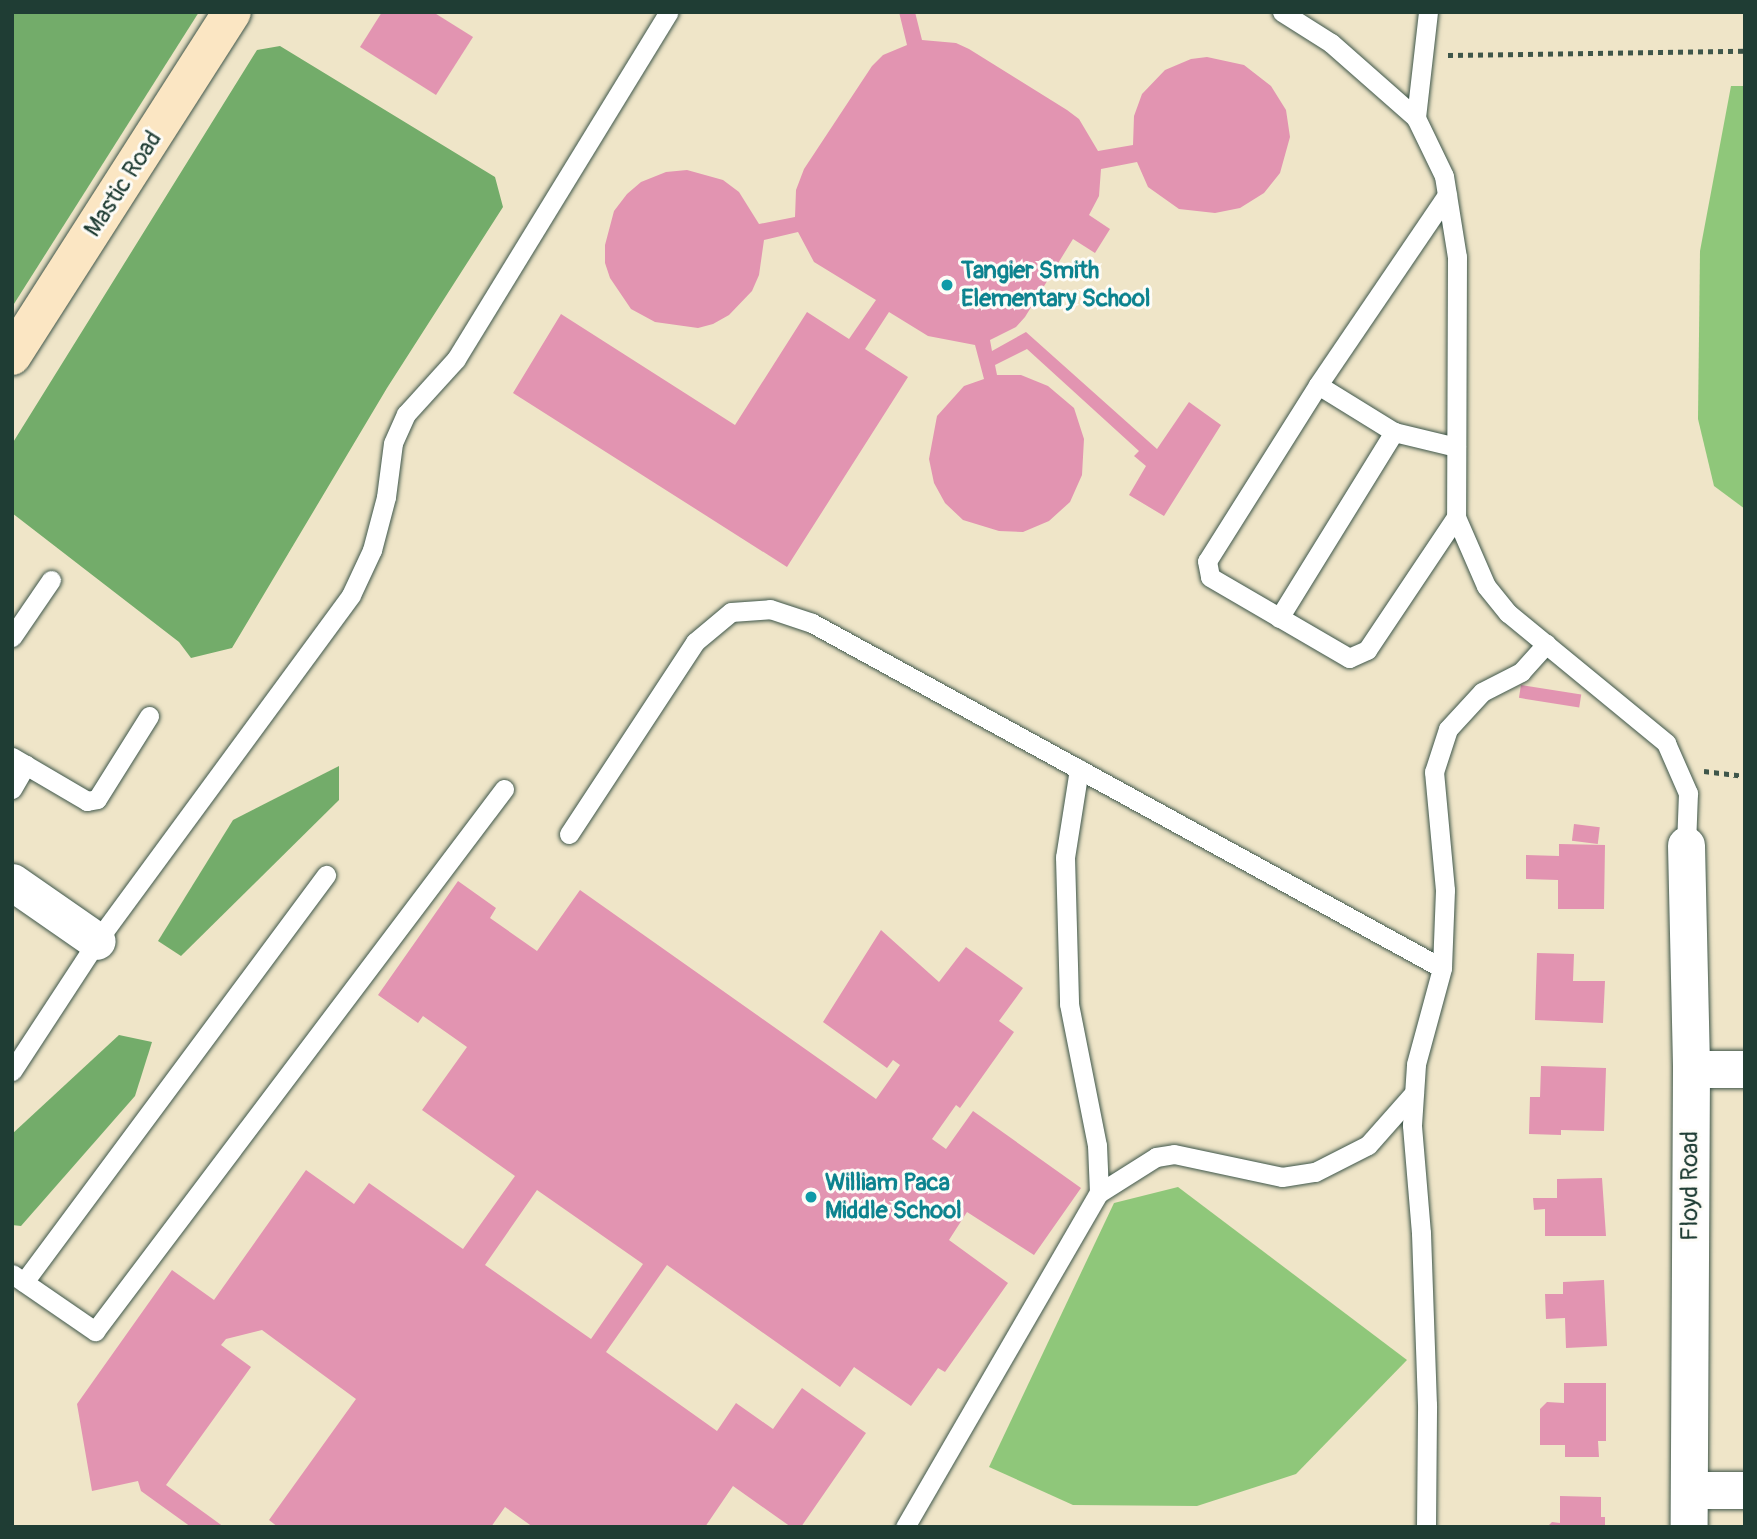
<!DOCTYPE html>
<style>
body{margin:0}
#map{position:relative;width:1757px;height:1539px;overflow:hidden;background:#efe5c8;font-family:Pangolin,sans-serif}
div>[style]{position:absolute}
.green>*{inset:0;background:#8fc77a}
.forest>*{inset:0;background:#73ac6a}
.building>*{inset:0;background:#e294b1;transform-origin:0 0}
.path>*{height:4.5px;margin-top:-2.25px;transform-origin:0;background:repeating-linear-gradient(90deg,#3e564a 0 5px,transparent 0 10px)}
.roads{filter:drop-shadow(0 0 2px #3e564a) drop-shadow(0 0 2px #3e564a)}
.service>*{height:19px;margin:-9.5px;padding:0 9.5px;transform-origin:9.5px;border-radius:9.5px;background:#fff}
.minor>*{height:37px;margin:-18.5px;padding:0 18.5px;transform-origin:18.5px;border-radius:18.5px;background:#fff}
.secondary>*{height:38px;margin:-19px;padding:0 19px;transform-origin:19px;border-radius:19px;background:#fbe6c3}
.dots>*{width:19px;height:19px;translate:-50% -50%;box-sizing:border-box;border:4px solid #fdfcf7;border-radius:50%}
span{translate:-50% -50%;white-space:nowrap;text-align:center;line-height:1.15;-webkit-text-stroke:6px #fdfcf7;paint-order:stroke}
.street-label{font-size:24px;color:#1f3d34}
.culture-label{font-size:24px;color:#0d838f;font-weight:700}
.left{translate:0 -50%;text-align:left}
.frame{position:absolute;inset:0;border:14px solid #1f3d34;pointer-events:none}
</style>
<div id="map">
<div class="green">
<div style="clip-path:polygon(1731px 86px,1745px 86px,1745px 509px,1714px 486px,1698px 419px,1700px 251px)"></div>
<div style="clip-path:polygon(1178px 1187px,1407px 1360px,1296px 1474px,1197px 1506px,1073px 1505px,989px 1467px,1114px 1203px)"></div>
</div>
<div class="forest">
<div style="clip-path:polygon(12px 12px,199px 12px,12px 307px)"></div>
<div style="clip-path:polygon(280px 46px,495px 177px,503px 207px,387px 388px,232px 648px,191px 658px,179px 642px,12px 513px,12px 444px,257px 50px)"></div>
<div style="clip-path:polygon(339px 766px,339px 800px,181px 956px,158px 941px,233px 820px)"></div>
<div style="clip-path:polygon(119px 1035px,152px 1042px,135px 1096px,21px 1226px,12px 1225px,12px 1134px)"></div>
</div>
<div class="building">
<div style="clip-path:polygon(382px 12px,433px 12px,473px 37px,436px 95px,360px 47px)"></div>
<div style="clip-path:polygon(899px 12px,915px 12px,922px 40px,956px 43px,969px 49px,1067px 110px,1079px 119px,1098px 151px,1133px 145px,1134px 116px,1142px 94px,1165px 70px,1191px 59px,1207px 57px,1244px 65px,1271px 86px,1286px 110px,1290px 137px,1280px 173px,1264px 193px,1240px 208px,1215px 213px,1179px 209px,1148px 187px,1137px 162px,1101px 169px,1099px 196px,1089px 215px,1110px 229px,1095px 253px,1073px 239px,1025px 317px,1016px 327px,990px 340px,992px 351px,1026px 332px,1157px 449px,1189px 402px,1221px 425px,1164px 516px,1129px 495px,1146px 466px,1134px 456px,1139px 451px,1027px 349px,995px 365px,997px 375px,1021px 375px,1048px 386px,1074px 408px,1084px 439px,1082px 475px,1070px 502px,1049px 521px,1023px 532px,999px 531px,963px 520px,945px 503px,934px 483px,929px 459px,937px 416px,964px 386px,984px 379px,975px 345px,928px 336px,889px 312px,865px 349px,908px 377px,787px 567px,513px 393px,561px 314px,735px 425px,807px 312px,849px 339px,876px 300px,814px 262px,798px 232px,764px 240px,759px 275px,752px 291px,729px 315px,713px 324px,698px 328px,655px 322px,631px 309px,610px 278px,605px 263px,605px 245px,614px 211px,627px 194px,641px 182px,666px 172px,687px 170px,723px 180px,739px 192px,759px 224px,795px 217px,796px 190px,804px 169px,872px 66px,883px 55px,907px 45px)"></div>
<div style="left:1521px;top:685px;width:61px;height:13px;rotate:9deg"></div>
<div style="left:1574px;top:824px;width:26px;height:17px;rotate:7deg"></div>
<div style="clip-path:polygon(1559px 844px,1605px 845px,1604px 909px,1558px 909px,1558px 880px,1526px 879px,1526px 855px,1559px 856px)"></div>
<div style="clip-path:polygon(evenodd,458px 881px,496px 908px,490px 918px,537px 951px,580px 890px,876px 1099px,900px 1065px,893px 1060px,887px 1068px,823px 1022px,881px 930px,939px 982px,966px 947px,1023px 988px,999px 1021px,1014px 1032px,960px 1108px,956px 1105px,932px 1139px,946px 1149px,973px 1111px,1081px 1188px,1034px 1255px,967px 1212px,949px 1240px,1008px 1283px,945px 1372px,938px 1368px,911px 1406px,854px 1367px,840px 1387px,667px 1265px,606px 1352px,717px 1431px,736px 1403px,773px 1429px,802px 1388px,866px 1433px,801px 1527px,791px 1527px,733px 1486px,705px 1527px,533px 1527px,505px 1507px,491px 1527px,278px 1527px,269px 1520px,356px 1399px,262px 1330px,226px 1339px,221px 1345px,251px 1367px,166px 1485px,224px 1527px,191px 1527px,141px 1491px,138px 1481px,92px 1491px,77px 1404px,172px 1270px,214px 1300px,306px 1170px,354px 1204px,369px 1183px,463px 1249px,515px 1176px,422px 1110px,467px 1047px,423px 1016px,418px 1023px,378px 995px,458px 881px,537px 1190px,643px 1264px,591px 1339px,485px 1265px,537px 1190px)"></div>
<div style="clip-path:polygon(1537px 953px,1574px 954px,1573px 981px,1605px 981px,1603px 1023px,1535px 1020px)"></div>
<div style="clip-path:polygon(1541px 1066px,1606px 1068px,1604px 1131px,1561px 1130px,1561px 1135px,1529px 1134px,1530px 1097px,1540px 1097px)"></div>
<div style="clip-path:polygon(1602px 1178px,1606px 1236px,1545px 1236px,1545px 1209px,1534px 1210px,1533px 1198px,1557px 1198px,1557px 1179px)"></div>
<div style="clip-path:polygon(1604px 1280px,1607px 1346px,1566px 1348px,1565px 1318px,1546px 1319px,1545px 1294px,1563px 1294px,1563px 1282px)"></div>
<div style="clip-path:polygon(1564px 1383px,1606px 1383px,1606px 1441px,1598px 1441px,1599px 1457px,1565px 1457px,1565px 1445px,1540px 1445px,1540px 1409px,1547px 1402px,1564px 1403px)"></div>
<div style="clip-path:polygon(1560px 1496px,1601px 1497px,1601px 1517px,1605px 1517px,1605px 1527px,1547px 1527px,1552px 1522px,1560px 1523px)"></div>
</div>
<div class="path">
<div style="left:1448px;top:55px;width:297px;rotate:-0.8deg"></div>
<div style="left:1704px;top:771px;width:41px;rotate:7deg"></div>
</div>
<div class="roads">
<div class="service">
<div style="left:1282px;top:12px;width:58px;rotate:32.3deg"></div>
<div style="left:1331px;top:43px;width:113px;rotate:41.4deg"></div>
<div style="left:1428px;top:12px;width:107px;rotate:96.5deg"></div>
<div style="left:1416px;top:118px;width:64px;rotate:64.2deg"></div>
<div style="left:1444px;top:176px;width:82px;rotate:80.9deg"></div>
<div style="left:1457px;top:257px;width:260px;rotate:90.2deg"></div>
<div style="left:1456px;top:517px;width:75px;rotate:66.5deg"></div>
<div style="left:1486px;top:586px;width:35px;rotate:51deg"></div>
<div style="left:1508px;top:613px;width:205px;rotate:39.4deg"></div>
<div style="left:1666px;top:743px;width:55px;rotate:66.3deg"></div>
<div style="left:1688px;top:793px;width:52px;rotate:92.2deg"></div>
<div style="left:1447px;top:195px;width:230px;rotate:124.2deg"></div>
<div style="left:1318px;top:385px;width:208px;rotate:122.2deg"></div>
<div style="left:1207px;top:561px;width:16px;rotate:79deg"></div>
<div style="left:1210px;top:577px;width:161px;rotate:30.2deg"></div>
<div style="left:1349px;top:658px;width:20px;rotate:-24deg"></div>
<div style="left:1367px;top:650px;width:160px;rotate:-56.2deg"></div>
<div style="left:1318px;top:385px;width:89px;rotate:31.7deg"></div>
<div style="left:1394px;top:432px;width:64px;rotate:13.6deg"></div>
<div style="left:1279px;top:618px;width:219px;rotate:-58.3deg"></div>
<div style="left:12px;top:637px;width:69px;rotate:-55.6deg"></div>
<div style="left:12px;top:757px;width:87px;rotate:30.4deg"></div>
<div style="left:87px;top:801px;width:10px;rotate:-11deg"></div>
<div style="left:97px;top:799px;width:98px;rotate:-57.9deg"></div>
<div style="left:1079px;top:769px;width:89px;rotate:99deg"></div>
<div style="left:1065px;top:857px;width:147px;rotate:88.4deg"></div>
<div style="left:1069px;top:1004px;width:144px;rotate:78.8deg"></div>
<div style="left:1097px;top:1145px;width:48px;rotate:87.6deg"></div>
<div style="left:12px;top:789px;width:28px;rotate:-60deg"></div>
<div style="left:569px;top:834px;width:230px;rotate:-56.7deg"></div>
<div style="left:695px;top:642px;width:47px;rotate:-39.8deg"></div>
<div style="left:731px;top:612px;width:39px;rotate:-4deg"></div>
<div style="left:770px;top:609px;width:44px;rotate:18.4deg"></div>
<div style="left:812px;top:623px;width:718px;rotate:28.71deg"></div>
<div style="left:12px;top:1071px;width:155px;rotate:-56.8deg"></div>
<div style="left:97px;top:941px;width:429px;rotate:-53.7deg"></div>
<div style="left:351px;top:595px;width:50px;rotate:-65deg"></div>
<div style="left:372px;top:550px;width:55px;rotate:-75.2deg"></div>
<div style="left:386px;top:497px;width:54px;rotate:-82.6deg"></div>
<div style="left:393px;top:443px;width:32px;rotate:-66deg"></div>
<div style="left:406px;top:414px;width:74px;rotate:-47.7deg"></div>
<div style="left:456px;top:359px;width:407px;rotate:-58.5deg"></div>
<div style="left:12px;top:1274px;width:101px;rotate:34.5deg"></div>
<div style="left:95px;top:1331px;width:679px;rotate:-52.96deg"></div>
<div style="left:24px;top:1282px;width:507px;rotate:-53.42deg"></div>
<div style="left:905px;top:1527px;width:386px;rotate:-59.9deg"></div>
<div style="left:1099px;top:1193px;width:67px;rotate:-32.3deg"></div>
<div style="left:1156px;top:1157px;width:18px;rotate:-9deg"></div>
<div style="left:1174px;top:1154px;width:110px;rotate:12deg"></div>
<div style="left:1282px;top:1177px;width:33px;rotate:-9deg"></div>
<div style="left:1315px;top:1172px;width:59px;rotate:-27deg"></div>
<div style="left:1368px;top:1145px;width:69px;rotate:-48.5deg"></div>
<div style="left:1426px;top:1527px;width:122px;rotate:-89.5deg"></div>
<div style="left:1427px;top:1405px;width:172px;rotate:-92deg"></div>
<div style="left:1421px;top:1233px;width:108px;rotate:-94.8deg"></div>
<div style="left:1412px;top:1125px;width:61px;rotate:-86.2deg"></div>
<div style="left:1416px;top:1064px;width:99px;rotate:-74.8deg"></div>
<div style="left:1442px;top:968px;width:78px;rotate:-87.8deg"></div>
<div style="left:1445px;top:890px;width:119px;rotate:-95.3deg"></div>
<div style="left:1434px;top:772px;width:45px;rotate:-72deg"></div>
<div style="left:1448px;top:729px;width:50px;rotate:-47.4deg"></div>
<div style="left:1482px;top:692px;width:44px;rotate:-27.1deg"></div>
<div style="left:1521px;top:672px;width:38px;rotate:-48deg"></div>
</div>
<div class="minor">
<div style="left:1686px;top:845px;width:224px;rotate:88.7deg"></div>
<div style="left:1691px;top:1069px;width:458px;rotate:90.3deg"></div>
<div style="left:12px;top:882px;width:103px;rotate:34.8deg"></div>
<div style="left:1691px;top:1069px;width:54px"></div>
<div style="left:1689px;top:1490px;width:56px"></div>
</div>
<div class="secondary">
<div style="left:12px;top:356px;width:408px;rotate:-57.4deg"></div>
</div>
</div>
<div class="dots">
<div style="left:947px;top:285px;background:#0f9aa8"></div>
<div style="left:811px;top:1197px;background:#0f9aa8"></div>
</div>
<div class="street-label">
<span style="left:123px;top:184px;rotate:-57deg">Mastic Road</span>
<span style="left:1690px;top:1186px;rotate:-90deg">Floyd Road</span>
</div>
<div class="culture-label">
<span class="left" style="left:961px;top:285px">Tangier Smith<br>Elementary School</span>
<span class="left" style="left:825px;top:1197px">William Paca<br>Middle School</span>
</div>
<div class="frame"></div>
</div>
